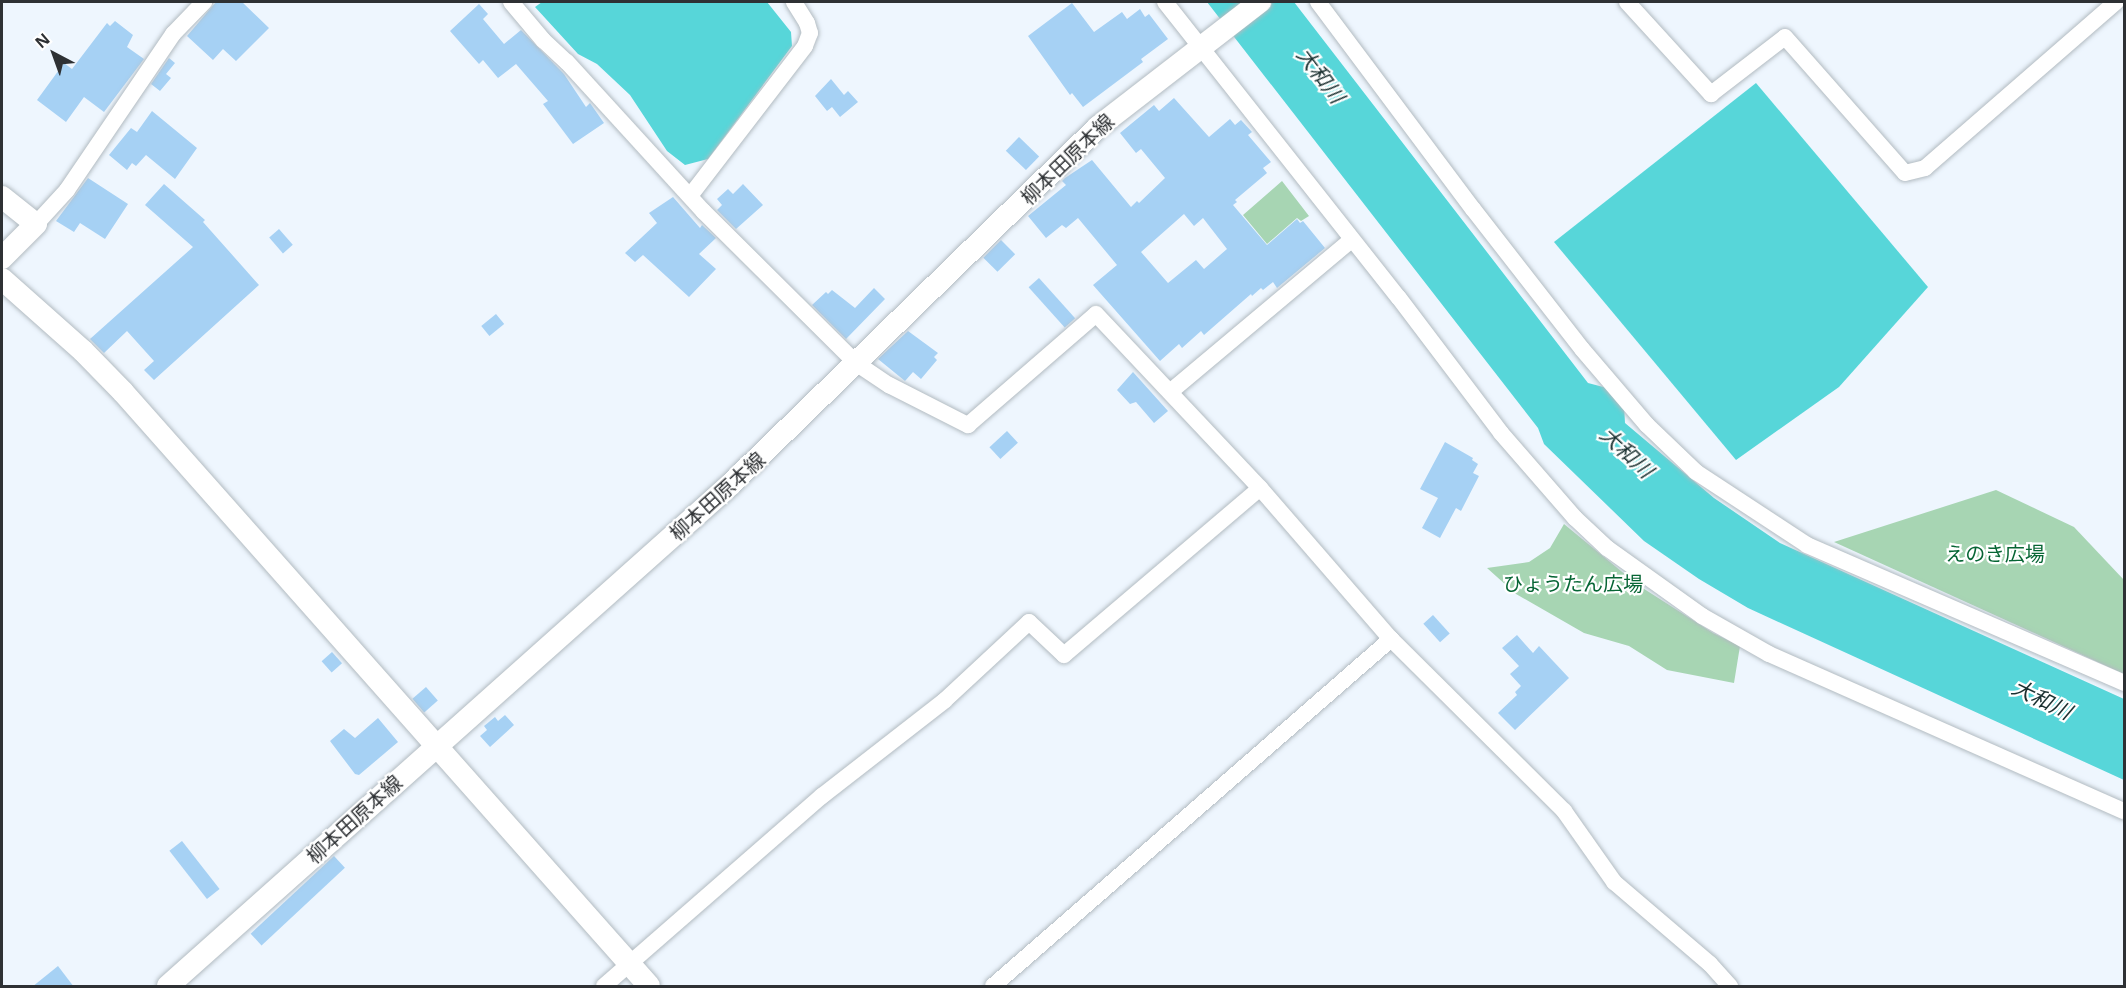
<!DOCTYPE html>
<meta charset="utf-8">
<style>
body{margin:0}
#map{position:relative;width:2126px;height:988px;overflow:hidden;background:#eef6fe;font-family:"Noto Sans","Noto Sans JP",sans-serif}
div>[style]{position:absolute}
.green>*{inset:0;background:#a7d5b3}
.water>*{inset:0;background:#57d6d9}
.building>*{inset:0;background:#a6d1f4;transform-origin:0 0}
.roads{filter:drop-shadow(0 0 2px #b2bbc1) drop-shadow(0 0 2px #b2bbc1)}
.street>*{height:16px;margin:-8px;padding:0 8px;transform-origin:8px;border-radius:8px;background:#fff}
.secondary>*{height:22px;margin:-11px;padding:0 11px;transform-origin:11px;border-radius:11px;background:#fff}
span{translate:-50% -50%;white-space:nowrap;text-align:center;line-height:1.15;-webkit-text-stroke:4.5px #fff;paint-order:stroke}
.street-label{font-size:20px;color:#2e3134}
.park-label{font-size:20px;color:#066534}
.water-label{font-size:21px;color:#1b3131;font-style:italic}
.frame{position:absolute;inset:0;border:3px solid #2e3134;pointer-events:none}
.north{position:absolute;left:24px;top:24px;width:60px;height:60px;-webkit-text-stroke:4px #fff;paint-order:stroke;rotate:319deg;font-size:16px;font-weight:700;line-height:24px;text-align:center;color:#2e3134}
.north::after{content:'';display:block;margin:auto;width:21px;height:27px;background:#2e3134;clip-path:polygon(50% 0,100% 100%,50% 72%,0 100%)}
</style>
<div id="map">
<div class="green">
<div style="clip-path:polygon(1282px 181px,1309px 216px,1301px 221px,1297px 218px,1267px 244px,1243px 215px)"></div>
<div style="clip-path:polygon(1996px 490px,2074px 527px,2124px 580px,2124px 674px,1834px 542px)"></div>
<div style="clip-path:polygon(1564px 524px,1638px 585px,1713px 633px,1740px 646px,1734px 683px,1667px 670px,1629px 646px,1584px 633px,1516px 594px,1487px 568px,1529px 562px,1550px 548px)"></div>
</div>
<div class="water">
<div style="clip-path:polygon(542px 2px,767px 2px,791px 32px,792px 46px,708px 159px,685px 165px,667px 151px,630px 95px,597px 64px,578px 54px,535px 7px)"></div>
<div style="clip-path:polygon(1207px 2px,1294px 2px,1588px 383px,1611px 389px,1624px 405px,1625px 423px,1714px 498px,1780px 543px,2124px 699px,2124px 780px,1748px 608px,1699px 579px,1644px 541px,1544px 444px,1538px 428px)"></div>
<div style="clip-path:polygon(1756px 83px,1928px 287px,1839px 387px,1736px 460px,1554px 242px)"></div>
</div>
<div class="building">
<div style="clip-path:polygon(216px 2px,242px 2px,269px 28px,236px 61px,223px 49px,213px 60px,187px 36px)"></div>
<div style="clip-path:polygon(1072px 3px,1094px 32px,1122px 12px,1127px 19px,1140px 9px,1145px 17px,1149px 14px,1168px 39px,1141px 59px,1143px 62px,1083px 107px,1072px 93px,1070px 95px,1028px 36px)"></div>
<div style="clip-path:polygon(479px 4px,488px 14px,483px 19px,504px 44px,521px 30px,564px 74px,586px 107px,590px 103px,604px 123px,573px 144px,543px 104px,548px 101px,516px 64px,498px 78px,483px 60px,479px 64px,450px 31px)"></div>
<div style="clip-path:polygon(115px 21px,133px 35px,127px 47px,144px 59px,104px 112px,84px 97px,66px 122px,37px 100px,64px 63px,72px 69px,107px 23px,110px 26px)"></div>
<div style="clip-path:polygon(169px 58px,175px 63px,166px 74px,171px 78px,160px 91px,151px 84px)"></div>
<div style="clip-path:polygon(831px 79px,844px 95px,848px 91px,858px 102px,840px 117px,832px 107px,827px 111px,815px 96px)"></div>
<div style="clip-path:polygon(evenodd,1174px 98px,1209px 137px,1230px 119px,1235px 125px,1241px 120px,1252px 132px,1248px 135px,1271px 162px,1263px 168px,1267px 173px,1235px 200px,1237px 202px,1233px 205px,1267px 245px,1297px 219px,1300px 223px,1303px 221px,1325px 248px,1277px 288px,1273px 282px,1263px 290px,1261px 288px,1252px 296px,1251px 294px,1204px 335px,1201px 331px,1182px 348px,1179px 344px,1160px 361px,1093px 285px,1117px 265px,1078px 218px,1066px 228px,1062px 225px,1046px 238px,1028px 216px,1066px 185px,1062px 181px,1065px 178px,1092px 160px,1131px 207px,1137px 201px,1139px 203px,1165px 178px,1141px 149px,1136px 153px,1120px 133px,1154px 105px,1159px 111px,1174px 98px,1184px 214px,1194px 226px,1203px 218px,1227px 249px,1204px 269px,1196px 260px,1168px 283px,1141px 252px,1184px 214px)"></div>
<div style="clip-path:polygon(152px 111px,197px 148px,175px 179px,146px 155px,136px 166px,132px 163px,127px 170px,109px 155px,131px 128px,137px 132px)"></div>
<div style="left:1019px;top:137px;width:28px;height:19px;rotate:44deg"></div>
<div style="clip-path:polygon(88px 178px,128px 204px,105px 239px,80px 223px,74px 232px,56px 221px)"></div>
<div style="clip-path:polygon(164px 184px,205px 220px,203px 222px,259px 285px,154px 380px,144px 370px,154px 361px,127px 331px,104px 353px,90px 339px,193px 247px,145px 205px)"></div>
<div style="clip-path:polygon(743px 184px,763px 205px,736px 229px,717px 210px,722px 205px,717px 199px,728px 189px,733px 194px)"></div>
<div style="clip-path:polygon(673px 197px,700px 228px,702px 225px,716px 238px,699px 254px,716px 269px,689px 297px,643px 255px,635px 262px,625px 253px,657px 223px,649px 213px)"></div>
<div style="left:279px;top:229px;width:21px;height:13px;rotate:49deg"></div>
<div style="left:1001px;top:240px;width:20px;height:25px;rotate:45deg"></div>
<div style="left:1039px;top:278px;width:54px;height:14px;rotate:48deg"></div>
<div style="clip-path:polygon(874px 288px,885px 299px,846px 339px,812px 305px,826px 292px,828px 294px,832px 290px,855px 308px)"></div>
<div style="left:496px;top:314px;width:13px;height:19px;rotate:51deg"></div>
<div style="clip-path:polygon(908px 331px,938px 353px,934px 357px,937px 360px,921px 379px,913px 372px,905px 381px,878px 359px)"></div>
<div style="clip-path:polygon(1133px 372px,1168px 411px,1154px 423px,1136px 402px,1130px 404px,1117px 390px)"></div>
<div style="left:1007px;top:431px;width:16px;height:24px;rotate:47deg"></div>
<div style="clip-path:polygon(1445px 442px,1473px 458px,1472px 460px,1478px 464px,1473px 473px,1479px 476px,1461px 511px,1456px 508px,1440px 538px,1422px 528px,1438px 498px,1420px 489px)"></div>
<div style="left:1433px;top:615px;width:25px;height:13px;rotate:48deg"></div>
<div style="clip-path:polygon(1517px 635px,1533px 653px,1539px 646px,1569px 678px,1515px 730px,1498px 713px,1517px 695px,1515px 692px,1521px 686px,1510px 674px,1519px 666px,1502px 648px)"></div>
<div style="left:332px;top:652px;width:15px;height:14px;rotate:48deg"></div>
<div style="left:426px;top:687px;width:18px;height:18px;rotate:49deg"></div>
<div style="clip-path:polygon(505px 715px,514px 725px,490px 747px,480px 736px,487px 730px,484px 726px,495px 717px,498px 721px)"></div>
<div style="clip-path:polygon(378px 718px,398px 742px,359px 775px,355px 774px,330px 741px,344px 729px,355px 738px)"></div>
<div style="left:182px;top:841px;width:61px;height:16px;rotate:52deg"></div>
<div style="left:334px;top:856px;width:16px;height:114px;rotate:47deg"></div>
<div style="clip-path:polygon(58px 966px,74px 987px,32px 987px)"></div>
</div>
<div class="roads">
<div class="street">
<div style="left:511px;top:2px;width:50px;rotate:49.9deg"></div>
<div style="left:543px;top:40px;width:33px;rotate:43deg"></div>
<div style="left:567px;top:62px;width:202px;rotate:47.6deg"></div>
<div style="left:703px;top:211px;width:216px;rotate:44.8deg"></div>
<div style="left:856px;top:363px;width:40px;rotate:34deg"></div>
<div style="left:889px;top:385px;width:89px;rotate:26.9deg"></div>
<div style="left:968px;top:425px;width:169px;rotate:-40.9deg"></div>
<div style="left:1096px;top:314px;width:239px;rotate:46.7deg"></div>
<div style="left:1260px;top:488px;width:200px;rotate:49.1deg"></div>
<div style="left:1391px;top:639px;width:244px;rotate:44.8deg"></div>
<div style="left:1564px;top:811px;width:87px;rotate:54.8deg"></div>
<div style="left:1614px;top:882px;width:126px;rotate:40.5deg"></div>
<div style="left:1710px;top:964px;width:30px;rotate:48deg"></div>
<div style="left:1165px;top:2px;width:377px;rotate:51.7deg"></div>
<div style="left:1399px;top:298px;width:169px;rotate:52.9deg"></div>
<div style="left:1501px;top:433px;width:113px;rotate:49deg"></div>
<div style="left:1575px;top:518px;width:44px;rotate:43.2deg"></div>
<div style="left:1607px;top:548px;width:117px;rotate:35.6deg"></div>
<div style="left:1702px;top:616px;width:77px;rotate:29.6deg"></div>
<div style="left:1769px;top:654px;width:388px;rotate:23.9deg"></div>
<div style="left:1318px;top:2px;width:259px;rotate:53.2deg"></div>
<div style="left:1473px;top:209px;width:177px;rotate:52.1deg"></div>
<div style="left:1582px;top:349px;width:100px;rotate:49.5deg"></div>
<div style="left:1647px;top:425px;width:68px;rotate:43.8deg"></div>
<div style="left:1696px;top:472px;width:133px;rotate:33.3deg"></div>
<div style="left:1807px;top:545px;width:346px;rotate:23.5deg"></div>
<div style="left:1627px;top:2px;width:125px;rotate:47.6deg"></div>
<div style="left:1711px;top:94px;width:93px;rotate:-37.6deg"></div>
<div style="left:1785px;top:37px;width:181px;rotate:48.6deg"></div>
<div style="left:1905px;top:173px;width:21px;rotate:-14deg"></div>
<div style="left:1925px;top:168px;width:253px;rotate:-41deg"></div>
<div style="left:690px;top:196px;width:189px;rotate:-52.5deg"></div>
<div style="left:805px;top:46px;width:14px;rotate:-69deg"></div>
<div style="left:810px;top:33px;width:10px;rotate:-107deg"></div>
<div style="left:807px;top:23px;width:25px;rotate:-122deg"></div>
<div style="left:36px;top:224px;width:46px;rotate:-47.6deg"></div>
<div style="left:67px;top:190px;width:189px;rotate:-55.8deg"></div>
<div style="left:173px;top:34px;width:45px;rotate:-45.9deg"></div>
<div style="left:1170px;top:392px;width:236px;rotate:-40deg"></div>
<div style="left:604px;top:986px;width:289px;rotate:-41.1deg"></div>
<div style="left:822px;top:796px;width:155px;rotate:-37.9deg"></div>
<div style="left:944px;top:701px;width:116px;rotate:-42.9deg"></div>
<div style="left:1029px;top:622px;width:48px;rotate:43.3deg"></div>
<div style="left:1064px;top:655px;width:257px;rotate:-40.4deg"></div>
<div style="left:993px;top:986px;width:528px;rotate:-41.08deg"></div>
</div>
<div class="secondary">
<div style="left:2px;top:197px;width:43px;rotate:38.5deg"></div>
<div style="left:36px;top:224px;width:48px;rotate:135deg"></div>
<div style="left:2px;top:279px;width:108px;rotate:41.6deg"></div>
<div style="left:83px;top:351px;width:57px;rotate:45.7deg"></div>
<div style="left:123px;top:392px;width:793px;rotate:48.47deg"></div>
<div style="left:168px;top:986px;width:754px;rotate:-41.72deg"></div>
<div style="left:731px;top:484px;width:512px;rotate:-44.21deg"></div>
<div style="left:1098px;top:127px;width:205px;rotate:-37.7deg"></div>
</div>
</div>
<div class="street-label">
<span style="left:1067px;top:159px;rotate:-44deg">柳本田原本線</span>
<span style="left:717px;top:496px;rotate:-42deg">柳本田原本線</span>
<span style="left:354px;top:819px;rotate:-42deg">柳本田原本線</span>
</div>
<div class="park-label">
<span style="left:1995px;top:553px">えのき広場</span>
<span style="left:1573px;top:583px">ひょうたん広場</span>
</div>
<div class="water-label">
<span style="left:1321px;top:75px;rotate:53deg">大和川</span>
<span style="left:1627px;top:452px;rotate:43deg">大和川</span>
<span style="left:2042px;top:699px;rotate:26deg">大和川</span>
</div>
<div class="frame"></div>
<div class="north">N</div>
</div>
